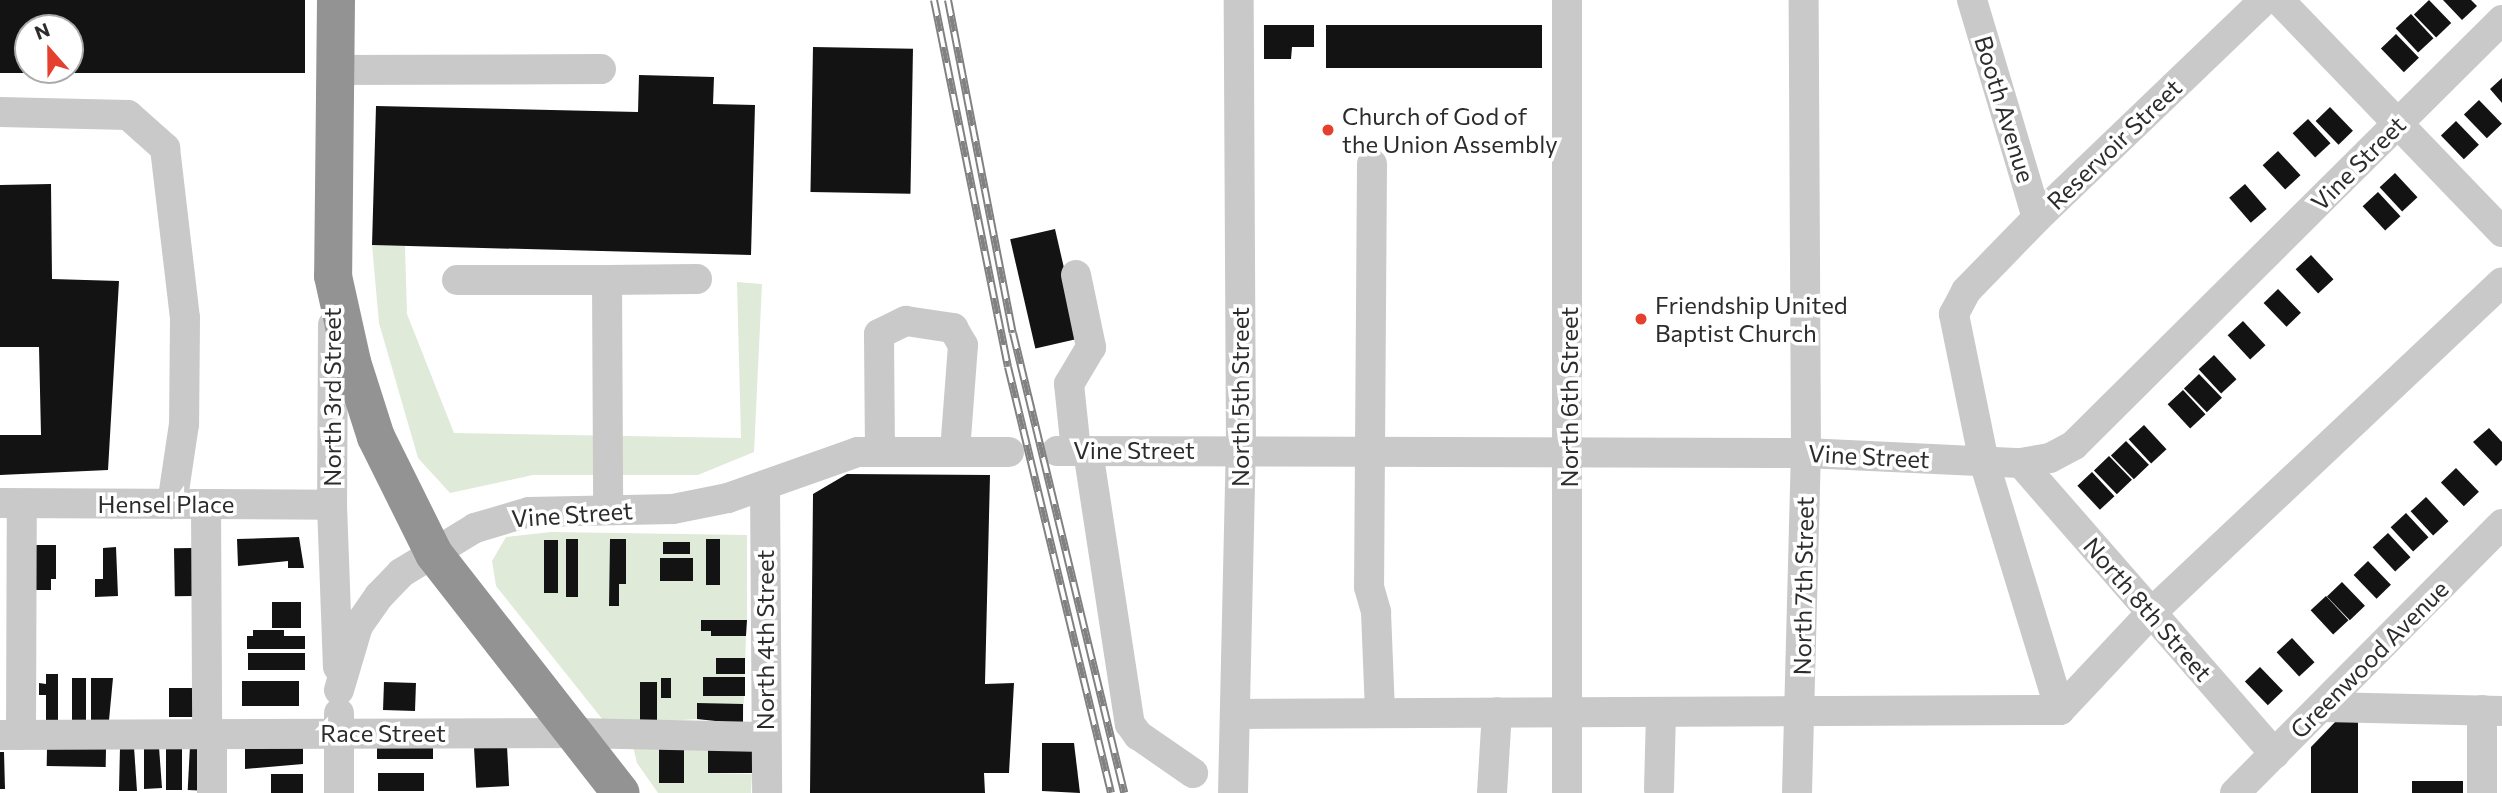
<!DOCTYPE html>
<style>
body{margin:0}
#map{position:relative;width:2502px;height:793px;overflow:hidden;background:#fff;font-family:Commissioner,sans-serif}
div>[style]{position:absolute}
.green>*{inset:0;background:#dfead9}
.building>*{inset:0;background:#131313;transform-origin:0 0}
.minor>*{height:30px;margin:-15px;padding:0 15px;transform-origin:15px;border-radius:15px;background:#c9c9c9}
.highway>*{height:38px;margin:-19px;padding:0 19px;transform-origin:19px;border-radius:19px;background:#939393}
.rail>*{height:8px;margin-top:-4px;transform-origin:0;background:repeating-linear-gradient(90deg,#fff 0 16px,#818181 0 32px);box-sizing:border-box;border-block:2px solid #818181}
.dots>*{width:19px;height:19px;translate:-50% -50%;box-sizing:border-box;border:4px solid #fff;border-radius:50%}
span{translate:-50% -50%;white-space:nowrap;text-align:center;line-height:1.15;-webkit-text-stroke:7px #fff;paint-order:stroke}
.street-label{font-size:24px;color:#2c2c2c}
.poi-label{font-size:24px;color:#2c2c2c}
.left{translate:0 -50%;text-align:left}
.north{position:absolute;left:14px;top:14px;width:70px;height:70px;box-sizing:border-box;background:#fff;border:2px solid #ababab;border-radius:50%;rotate:339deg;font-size:19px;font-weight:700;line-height:28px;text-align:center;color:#2c2c2c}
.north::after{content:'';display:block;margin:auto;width:24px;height:32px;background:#e5402d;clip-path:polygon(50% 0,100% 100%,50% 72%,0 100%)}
</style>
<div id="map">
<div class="green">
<div style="clip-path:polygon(372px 245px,405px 246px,407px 314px,454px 433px,741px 438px,737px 282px,762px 284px,754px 452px,698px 475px,533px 475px,450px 493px,418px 458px,379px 323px)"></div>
<div style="clip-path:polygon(551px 532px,747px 535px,747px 620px,701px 620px,702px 631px,711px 631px,711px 636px,746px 636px,743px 724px,697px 719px,607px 725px,496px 586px,492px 561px,506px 537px)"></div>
<div style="clip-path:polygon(632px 742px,659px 744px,660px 783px,684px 783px,684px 744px,708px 745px,708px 773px,752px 774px,751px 793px,658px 793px,637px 763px)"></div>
</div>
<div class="building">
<div style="clip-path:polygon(evenodd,0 0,305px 0,305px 73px,0 73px,0 0,28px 28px,70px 28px,70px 70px,28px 70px,28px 28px)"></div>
<div style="left:2429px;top:0;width:32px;height:21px;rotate:46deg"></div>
<div style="clip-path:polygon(2443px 0,2471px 0,2477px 6px,2462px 20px)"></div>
<div style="left:2411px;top:14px;width:33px;height:21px;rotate:47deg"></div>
<div style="clip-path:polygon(1264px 25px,1314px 25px,1314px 47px,1292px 47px,1291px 59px,1264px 59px)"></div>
<div style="left:1542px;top:25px;width:43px;height:216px;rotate:90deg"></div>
<div style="left:2396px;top:34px;width:33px;height:21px;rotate:46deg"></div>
<div style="left:813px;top:47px;width:100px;height:145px;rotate:1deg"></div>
<div style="clip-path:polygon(639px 75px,714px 77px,713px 104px,755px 105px,751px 255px,372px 245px,376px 106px,638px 112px)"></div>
<div style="clip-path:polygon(2502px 78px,2502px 103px,2490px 89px)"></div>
<div style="left:2479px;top:100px;width:33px;height:21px;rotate:46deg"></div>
<div style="left:2330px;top:107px;width:33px;height:20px;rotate:46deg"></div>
<div style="left:2308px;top:119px;width:33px;height:21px;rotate:47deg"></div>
<div style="left:2456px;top:121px;width:33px;height:21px;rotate:46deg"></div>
<div style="left:2278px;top:151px;width:33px;height:21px;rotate:47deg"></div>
<div style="left:2395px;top:173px;width:33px;height:21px;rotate:47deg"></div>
<div style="clip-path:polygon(51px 184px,52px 279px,119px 281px,108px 470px,0 475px,0 435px,41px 435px,39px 347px,0 347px,0 185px)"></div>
<div style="left:2245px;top:184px;width:33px;height:21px;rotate:49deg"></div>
<div style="left:2378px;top:192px;width:33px;height:21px;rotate:47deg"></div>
<div style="left:1055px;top:229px;width:112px;height:46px;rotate:77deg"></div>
<div style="left:2311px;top:255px;width:33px;height:21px;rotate:47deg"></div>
<div style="left:2278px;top:289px;width:33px;height:20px;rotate:46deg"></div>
<div style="left:2243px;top:321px;width:33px;height:21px;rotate:47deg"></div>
<div style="left:2214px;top:355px;width:33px;height:21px;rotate:47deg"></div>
<div style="left:2199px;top:374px;width:33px;height:21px;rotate:46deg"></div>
<div style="left:2183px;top:390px;width:33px;height:21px;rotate:47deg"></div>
<div style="left:2144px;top:425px;width:33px;height:21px;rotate:47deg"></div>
<div style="clip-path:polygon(2489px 428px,2502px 442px,2502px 460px,2496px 466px,2473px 442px)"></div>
<div style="left:2126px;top:441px;width:33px;height:21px;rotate:46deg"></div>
<div style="left:2109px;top:456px;width:33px;height:21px;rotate:46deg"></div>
<div style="left:2456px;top:468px;width:33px;height:21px;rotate:46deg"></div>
<div style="left:2092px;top:472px;width:33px;height:20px;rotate:47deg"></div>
<div style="clip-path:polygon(847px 474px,990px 475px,985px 684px,1014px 683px,1009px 773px,984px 773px,985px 793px,810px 793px,813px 494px)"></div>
<div style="left:2426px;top:497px;width:33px;height:21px;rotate:47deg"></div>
<div style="left:2406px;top:513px;width:33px;height:21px;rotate:47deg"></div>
<div style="left:2388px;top:533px;width:33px;height:21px;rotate:47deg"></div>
<div style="clip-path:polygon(299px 537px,304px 568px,288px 568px,288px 561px,238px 566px,237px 539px)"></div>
<div style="left:566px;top:539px;width:12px;height:58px"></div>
<div style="clip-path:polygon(610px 539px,626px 539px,626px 584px,619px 584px,619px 606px,609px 606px)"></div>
<div style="left:706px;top:539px;width:14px;height:46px"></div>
<div style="left:544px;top:540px;width:14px;height:53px"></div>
<div style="left:663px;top:542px;width:27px;height:12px"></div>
<div style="clip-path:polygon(36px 545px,56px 545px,56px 579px,51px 579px,51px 590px,36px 590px)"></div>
<div style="clip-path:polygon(116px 547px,118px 596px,95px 597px,95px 579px,103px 579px,103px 548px)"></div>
<div style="left:192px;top:548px;width:48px;height:18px;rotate:89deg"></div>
<div style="left:660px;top:558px;width:33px;height:23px"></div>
<div style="left:2368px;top:561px;width:33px;height:20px;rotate:46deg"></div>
<div style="left:2342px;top:582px;width:33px;height:21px;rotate:46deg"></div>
<div style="left:2326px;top:596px;width:33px;height:21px;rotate:47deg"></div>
<div style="left:272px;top:602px;width:29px;height:26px"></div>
<div style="clip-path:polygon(701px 620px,747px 620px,746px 636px,711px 636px,711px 631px,701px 631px)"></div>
<div style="clip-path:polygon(253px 630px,284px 630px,284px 636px,305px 636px,305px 649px,247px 649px,247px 636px,253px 636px)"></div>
<div style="left:2292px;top:638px;width:33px;height:21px;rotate:47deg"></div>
<div style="left:305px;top:653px;width:17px;height:57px;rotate:90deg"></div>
<div style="left:716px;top:658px;width:29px;height:16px"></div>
<div style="left:2260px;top:667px;width:33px;height:21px;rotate:46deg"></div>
<div style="clip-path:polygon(46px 674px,58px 674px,58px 720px,46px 721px,46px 695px,39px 695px,39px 683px,46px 684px)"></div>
<div style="left:703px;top:677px;width:42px;height:19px"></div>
<div style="left:72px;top:678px;width:14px;height:43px"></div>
<div style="clip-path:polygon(91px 678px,113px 678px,109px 720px,91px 721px)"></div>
<div style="left:661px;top:678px;width:10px;height:20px"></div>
<div style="left:242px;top:681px;width:57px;height:25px"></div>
<div style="left:384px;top:682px;width:32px;height:28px;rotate:2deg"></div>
<div style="left:640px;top:682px;width:17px;height:40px"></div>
<div style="left:169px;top:688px;width:32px;height:29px"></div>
<div style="clip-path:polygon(697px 703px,743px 704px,743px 724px,697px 719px)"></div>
<div style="clip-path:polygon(2338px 719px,2358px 719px,2358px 793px,2311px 793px,2311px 747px)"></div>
<div style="clip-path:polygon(245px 741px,303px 744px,303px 764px,245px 769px)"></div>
<div style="left:377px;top:743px;width:56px;height:16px"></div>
<div style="clip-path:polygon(1042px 743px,1074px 743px,1080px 793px,1042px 791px)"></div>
<div style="left:659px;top:744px;width:25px;height:39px"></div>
<div style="left:708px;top:745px;width:44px;height:28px"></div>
<div style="left:166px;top:746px;width:16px;height:44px"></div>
<div style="left:190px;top:746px;width:17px;height:44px;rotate:3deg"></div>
<div style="left:507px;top:746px;width:40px;height:33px;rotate:87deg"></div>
<div style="clip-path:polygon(120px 747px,134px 747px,137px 791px,119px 791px)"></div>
<div style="clip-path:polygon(144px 747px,159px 747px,162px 788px,144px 789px)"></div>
<div style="left:47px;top:748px;width:59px;height:18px;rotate:1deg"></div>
<div style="clip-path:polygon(0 752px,4px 752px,5px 789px,0 789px)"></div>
<div style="left:424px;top:773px;width:18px;height:46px;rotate:90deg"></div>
<div style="left:271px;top:774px;width:32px;height:19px"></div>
<div style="left:2463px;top:781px;width:12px;height:51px;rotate:90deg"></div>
</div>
<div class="minor">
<div style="left:1567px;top:0;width:793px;rotate:90deg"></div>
<div style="left:1972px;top:0;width:227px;rotate:73.4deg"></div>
<div style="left:2279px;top:0;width:322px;rotate:46.1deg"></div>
<div style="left:335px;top:70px;width:266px;rotate:-0.2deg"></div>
<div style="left:0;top:112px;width:128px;rotate:1.3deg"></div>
<div style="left:128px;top:115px;width:50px;rotate:41.7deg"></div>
<div style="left:165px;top:148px;width:171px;rotate:83.3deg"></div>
<div style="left:185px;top:318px;width:106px;rotate:90.5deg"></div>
<div style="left:184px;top:424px;width:81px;rotate:98.5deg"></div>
<div style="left:1372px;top:164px;width:423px;rotate:90.4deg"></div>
<div style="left:1369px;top:587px;width:26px;rotate:74deg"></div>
<div style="left:1376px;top:612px;width:101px;rotate:87.7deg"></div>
<div style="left:1076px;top:275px;width:74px;rotate:78.2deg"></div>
<div style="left:1091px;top:347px;width:43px;rotate:120.7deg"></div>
<div style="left:1069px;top:384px;width:67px;rotate:84deg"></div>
<div style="left:457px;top:280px;width:150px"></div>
<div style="left:607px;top:280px;width:229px;rotate:89.7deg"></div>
<div style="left:607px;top:280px;width:90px;rotate:-0.6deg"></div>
<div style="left:333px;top:325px;width:180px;rotate:90.3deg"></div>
<div style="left:332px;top:505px;width:162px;rotate:87.9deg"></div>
<div style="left:1057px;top:451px;width:749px;rotate:0.15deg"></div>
<div style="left:1806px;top:453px;width:215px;rotate:2.7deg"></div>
<div style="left:2021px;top:463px;width:29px;rotate:-10deg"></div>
<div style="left:2050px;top:458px;width:27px;rotate:-28deg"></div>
<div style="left:2074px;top:445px;width:603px;rotate:-44.8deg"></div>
<div style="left:1088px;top:451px;width:276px;rotate:81.3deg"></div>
<div style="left:1130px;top:724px;width:14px;rotate:54deg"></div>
<div style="left:1138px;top:735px;width:67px;rotate:34.6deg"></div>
<div style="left:880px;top:452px;width:118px;rotate:-90.5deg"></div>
<div style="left:879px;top:334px;width:30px;rotate:-26deg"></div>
<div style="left:906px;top:321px;width:48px;rotate:8.5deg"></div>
<div style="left:953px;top:328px;width:20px;rotate:60deg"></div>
<div style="left:963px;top:345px;width:106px;rotate:94.3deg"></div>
<div style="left:2021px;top:463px;width:386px;rotate:48.9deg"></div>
<div style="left:765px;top:486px;width:307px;rotate:89.6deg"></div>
<div style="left:0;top:503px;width:332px;rotate:0.3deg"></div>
<div style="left:206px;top:504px;width:229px;rotate:89.7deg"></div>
<div style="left:207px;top:733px;width:15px;rotate:70deg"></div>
<div style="left:212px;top:747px;width:46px;rotate:90deg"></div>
<div style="left:339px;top:690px;width:67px;rotate:-73.5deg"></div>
<div style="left:358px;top:626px;width:37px;rotate:-55deg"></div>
<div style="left:379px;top:596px;width:32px;rotate:-46deg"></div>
<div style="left:401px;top:573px;width:87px;rotate:-31.3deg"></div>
<div style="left:475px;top:528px;width:56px;rotate:-16.5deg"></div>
<div style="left:529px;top:512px;width:144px;rotate:-1.2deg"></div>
<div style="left:673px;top:509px;width:56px;rotate:-11.3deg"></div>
<div style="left:728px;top:498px;width:138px;rotate:-19.5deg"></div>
<div style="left:858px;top:452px;width:151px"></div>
<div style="left:2324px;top:707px;width:178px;rotate:1.3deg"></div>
<div style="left:2060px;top:710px;width:259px;rotate:-107deg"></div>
<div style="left:1984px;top:462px;width:151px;rotate:-101.5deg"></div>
<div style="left:1954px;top:314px;width:26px;rotate:-62deg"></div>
<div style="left:1966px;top:291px;width:102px;rotate:-45.8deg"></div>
<div style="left:2037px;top:218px;width:315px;rotate:-43.8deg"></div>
<div style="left:2482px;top:710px;width:83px;rotate:90deg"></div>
<div style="left:1235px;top:714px;width:825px;rotate:-0.28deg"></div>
<div style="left:2060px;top:710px;width:133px;rotate:-46.8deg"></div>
<div style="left:2151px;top:613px;width:482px;rotate:-43.3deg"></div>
<div style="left:0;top:735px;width:576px;rotate:-0.2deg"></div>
<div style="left:576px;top:733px;width:190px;rotate:1.2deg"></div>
<div style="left:21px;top:735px;width:231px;rotate:-89.8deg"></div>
<div style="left:1659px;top:789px;width:76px;rotate:-88.5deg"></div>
<div style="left:339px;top:793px;width:80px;rotate:-90deg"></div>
<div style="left:1233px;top:793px;width:344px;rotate:-88.7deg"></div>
<div style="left:1241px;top:449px;width:449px;rotate:-90.3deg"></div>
<div style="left:1492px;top:793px;width:81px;rotate:-86.5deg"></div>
<div style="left:1797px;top:793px;width:340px;rotate:-88.5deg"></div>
<div style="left:1806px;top:453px;width:453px;rotate:-90.3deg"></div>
<div style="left:2235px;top:793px;width:379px;rotate:-45.2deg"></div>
</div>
<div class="highway">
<div style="left:336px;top:0;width:276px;rotate:90.6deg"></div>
<div style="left:333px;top:276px;width:88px;rotate:77.5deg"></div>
<div style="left:352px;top:362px;width:79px;rotate:72.3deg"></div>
<div style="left:376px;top:437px;width:131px;rotate:63.6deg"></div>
<div style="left:434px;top:554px;width:303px;rotate:52deg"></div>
</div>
<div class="rail">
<div style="left:934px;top:0;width:374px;rotate:78.6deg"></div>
<div style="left:1008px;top:367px;width:438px;rotate:76.4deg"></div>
<div style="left:948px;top:0;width:339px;rotate:79deg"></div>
<div style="left:1013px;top:333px;width:473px;rotate:76.4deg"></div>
</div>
<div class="dots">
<div style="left:1328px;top:130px;background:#e5402d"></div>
<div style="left:1641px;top:319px;background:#e5402d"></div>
</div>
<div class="street-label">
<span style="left:2005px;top:109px;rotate:73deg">Booth Avenue</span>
<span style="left:2114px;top:144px;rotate:-44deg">Reservoir Street</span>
<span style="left:2358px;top:163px;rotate:-45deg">Vine Street</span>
<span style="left:332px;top:397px;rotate:-90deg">North 3rd Street</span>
<span style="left:1240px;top:397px;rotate:-90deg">North 5th Street</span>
<span style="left:1569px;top:397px;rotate:-90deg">North 6th Street</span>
<span style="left:1134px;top:450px">Vine Street</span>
<span style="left:1869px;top:456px;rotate:3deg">Vine Street</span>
<span style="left:166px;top:504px">Hensel Place</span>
<span style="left:572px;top:514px;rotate:-4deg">Vine Street</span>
<span style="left:1803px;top:586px;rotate:-89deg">North 7th Street</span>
<span style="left:2148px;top:609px;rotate:49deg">North 8th Street</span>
<span style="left:765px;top:640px;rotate:-90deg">North 4th Street</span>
<span style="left:2369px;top:659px;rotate:-45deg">Greenwood Avenue</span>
<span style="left:383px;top:733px">Race Street</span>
</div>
<div class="poi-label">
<span class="left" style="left:1342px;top:130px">Church of God of<br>the Union Assembly</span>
<span class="left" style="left:1655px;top:319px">Friendship United<br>Baptist Church</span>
</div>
<div class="north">N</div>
</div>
